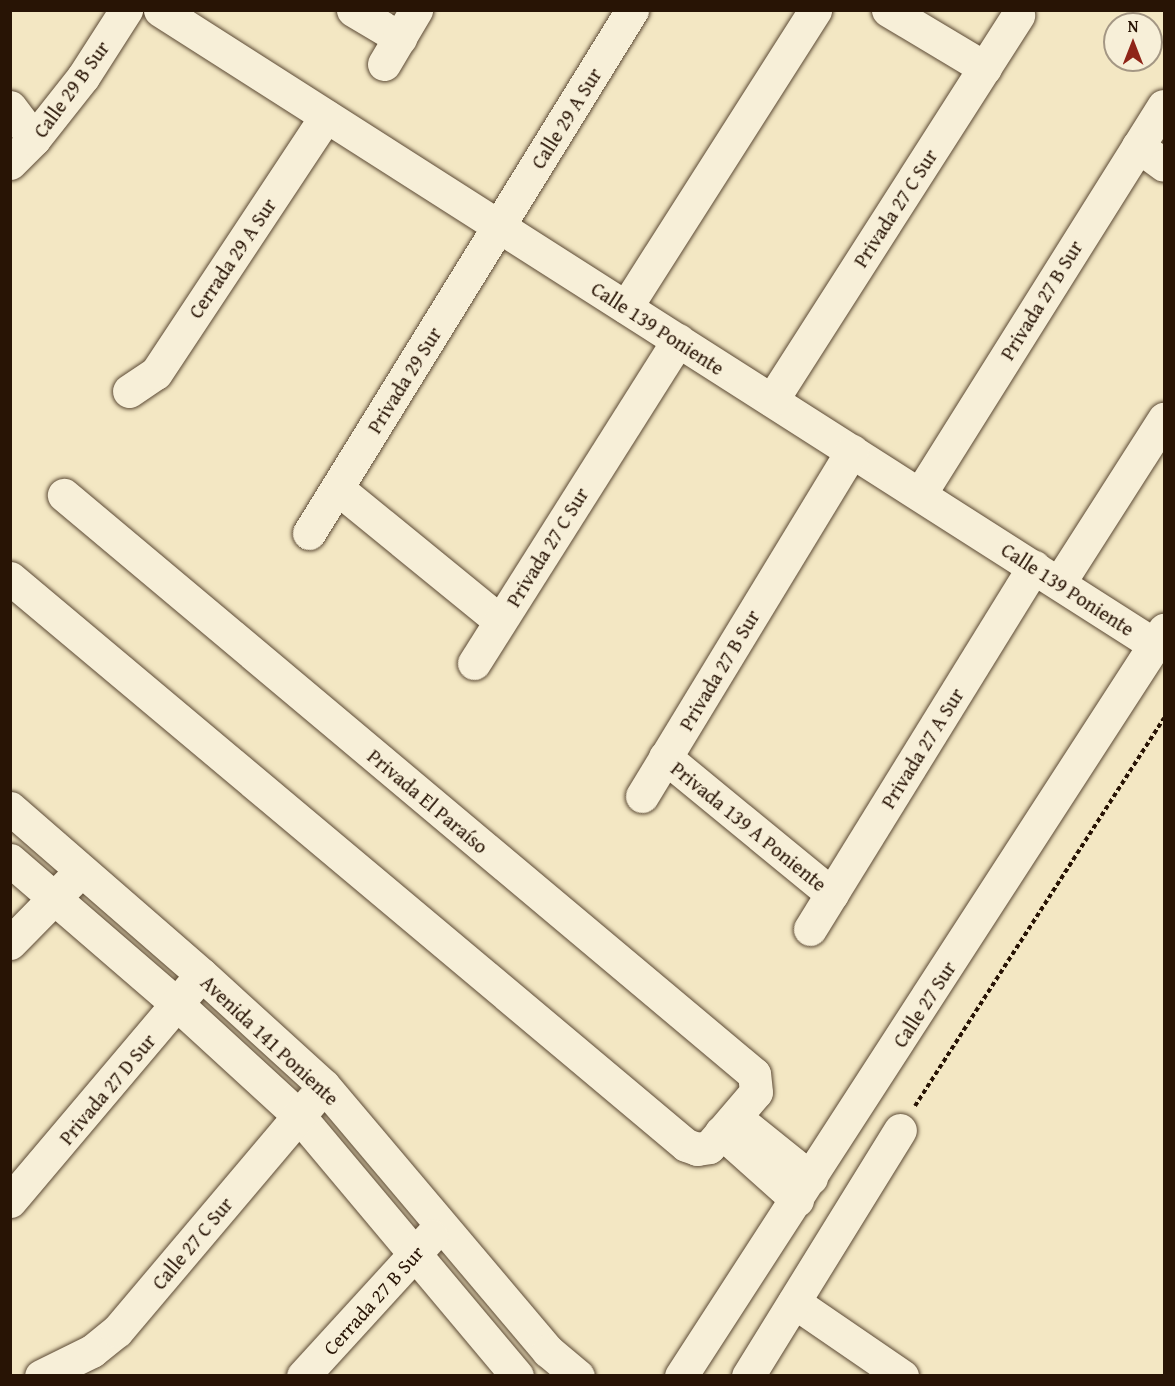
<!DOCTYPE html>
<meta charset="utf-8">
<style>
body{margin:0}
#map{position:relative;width:1175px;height:1386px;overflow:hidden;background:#f3e7c3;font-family:"Gentium Book Plus",serif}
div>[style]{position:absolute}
.path>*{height:4px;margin-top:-2px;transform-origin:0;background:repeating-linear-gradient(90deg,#281405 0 4.5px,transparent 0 7.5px)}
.roads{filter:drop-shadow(0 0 2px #5b4934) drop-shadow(0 0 2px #5b4934)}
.minor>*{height:33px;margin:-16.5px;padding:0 16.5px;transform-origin:16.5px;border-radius:16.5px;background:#f7efd8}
span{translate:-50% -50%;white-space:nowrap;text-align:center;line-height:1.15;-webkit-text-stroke:4.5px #f7efd8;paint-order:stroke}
.street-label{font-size:20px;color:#281405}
.frame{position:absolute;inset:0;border:12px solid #281405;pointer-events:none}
.north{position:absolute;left:1103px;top:12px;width:60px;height:60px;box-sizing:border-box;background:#f7efd8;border:2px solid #a49784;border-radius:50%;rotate:0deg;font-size:16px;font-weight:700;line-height:24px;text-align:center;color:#281405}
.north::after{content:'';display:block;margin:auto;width:21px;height:27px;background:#8f2418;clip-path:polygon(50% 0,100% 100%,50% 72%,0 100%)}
</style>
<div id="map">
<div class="path">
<div style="left:915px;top:1106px;width:461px;rotate:-57.3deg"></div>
</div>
<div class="roads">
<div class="minor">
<div style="left:160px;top:10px;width:1180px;rotate:32.55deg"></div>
<div style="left:353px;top:10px;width:55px;rotate:30.8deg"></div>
<div style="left:888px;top:10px;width:113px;rotate:30.9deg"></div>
<div style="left:384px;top:64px;width:63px;rotate:-59.3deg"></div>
<div style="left:10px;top:107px;width:40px;rotate:53deg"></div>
<div style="left:1138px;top:146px;width:32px;rotate:36deg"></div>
<div style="left:10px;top:163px;width:34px;rotate:-45deg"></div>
<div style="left:34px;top:139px;width:79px;rotate:-51.7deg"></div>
<div style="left:83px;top:77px;width:80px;rotate:-57.3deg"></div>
<div style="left:626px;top:307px;width:352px;rotate:-57.5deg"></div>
<div style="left:129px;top:391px;width:32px;rotate:-34deg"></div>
<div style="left:156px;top:373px;width:308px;rotate:-56.5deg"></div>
<div style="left:772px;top:400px;width:457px;rotate:-57.4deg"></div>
<div style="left:337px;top:488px;width:210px;rotate:39.2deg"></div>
<div style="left:920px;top:494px;width:458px;rotate:-57.9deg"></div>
<div style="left:309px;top:533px;width:615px;rotate:-58.3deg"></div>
<div style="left:10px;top:578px;width:882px;rotate:39.99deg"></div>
<div style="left:686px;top:1145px;width:12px;rotate:20deg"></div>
<div style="left:697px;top:1149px;width:12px;rotate:-9deg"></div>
<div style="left:709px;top:1147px;width:72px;rotate:-49.5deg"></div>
<div style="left:756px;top:1092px;width:18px;rotate:-96deg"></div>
<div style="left:754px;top:1074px;width:901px;rotate:-140deg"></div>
<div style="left:1059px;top:583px;width:195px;rotate:-57.4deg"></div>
<div style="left:474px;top:663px;width:382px;rotate:-57.7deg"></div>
<div style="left:665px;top:757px;width:216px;rotate:39.4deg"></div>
<div style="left:642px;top:796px;width:404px;rotate:-58.7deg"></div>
<div style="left:10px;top:808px;width:253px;rotate:41deg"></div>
<div style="left:201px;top:974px;width:166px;rotate:42.3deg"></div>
<div style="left:324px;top:1086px;width:347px;rotate:49.8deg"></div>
<div style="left:548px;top:1351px;width:39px;rotate:40deg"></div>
<div style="left:10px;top:860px;width:222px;rotate:40.8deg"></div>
<div style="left:178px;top:1005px;width:164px;rotate:42.5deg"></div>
<div style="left:299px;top:1116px;width:339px;rotate:50deg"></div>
<div style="left:810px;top:929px;width:426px;rotate:-58.3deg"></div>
<div style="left:10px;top:943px;width:86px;rotate:-45.5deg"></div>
<div style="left:740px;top:1121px;width:91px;rotate:38.8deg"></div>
<div style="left:721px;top:1132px;width:102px;rotate:41.8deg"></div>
<div style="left:10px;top:1201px;width:280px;rotate:-49.8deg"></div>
<div style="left:794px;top:1302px;width:131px;rotate:34.4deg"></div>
<div style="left:41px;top:1376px;width:57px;rotate:-26.1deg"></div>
<div style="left:92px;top:1351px;width:32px;rotate:-39deg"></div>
<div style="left:117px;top:1331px;width:302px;rotate:-49.8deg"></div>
<div style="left:303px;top:1376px;width:190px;rotate:-47.6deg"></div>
<div style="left:681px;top:1376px;width:889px;rotate:-57.08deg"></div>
<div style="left:748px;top:1376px;width:289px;rotate:-58.3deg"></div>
</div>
</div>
<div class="street-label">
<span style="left:71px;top:89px;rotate:-54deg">Calle 29 B Sur</span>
<span style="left:566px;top:118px;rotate:-58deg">Calle 29 A Sur</span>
<span style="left:895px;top:208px;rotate:-57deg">Privada 27 C Sur</span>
<span style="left:232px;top:258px;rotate:-56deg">Cerrada 29 A Sur</span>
<span style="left:1041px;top:300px;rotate:-58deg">Privada 27 B Sur</span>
<span style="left:658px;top:328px;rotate:33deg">Calle 139 Poniente</span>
<span style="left:404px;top:380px;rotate:-58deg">Privada 29 Sur</span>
<span style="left:547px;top:547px;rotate:-58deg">Privada 27 C Sur</span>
<span style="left:1068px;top:589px;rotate:33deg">Calle 139 Poniente</span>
<span style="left:719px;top:670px;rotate:-59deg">Privada 27 B Sur</span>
<span style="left:922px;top:748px;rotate:-58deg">Privada 27 A Sur</span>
<span style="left:428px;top:801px;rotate:40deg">Privada El Paraíso</span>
<span style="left:749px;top:826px;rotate:39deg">Privada 139 A Poniente</span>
<span style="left:924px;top:1004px;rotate:-57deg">Calle 27 Sur</span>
<span style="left:270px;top:1040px;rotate:43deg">Avenida 141 Poniente</span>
<span style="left:107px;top:1089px;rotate:-50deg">Privada 27 D Sur</span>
<span style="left:192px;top:1243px;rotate:-50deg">Calle 27 C Sur</span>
<span style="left:373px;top:1300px;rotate:-48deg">Cerrada 27 B Sur</span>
</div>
<div class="frame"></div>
<div class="north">N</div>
</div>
